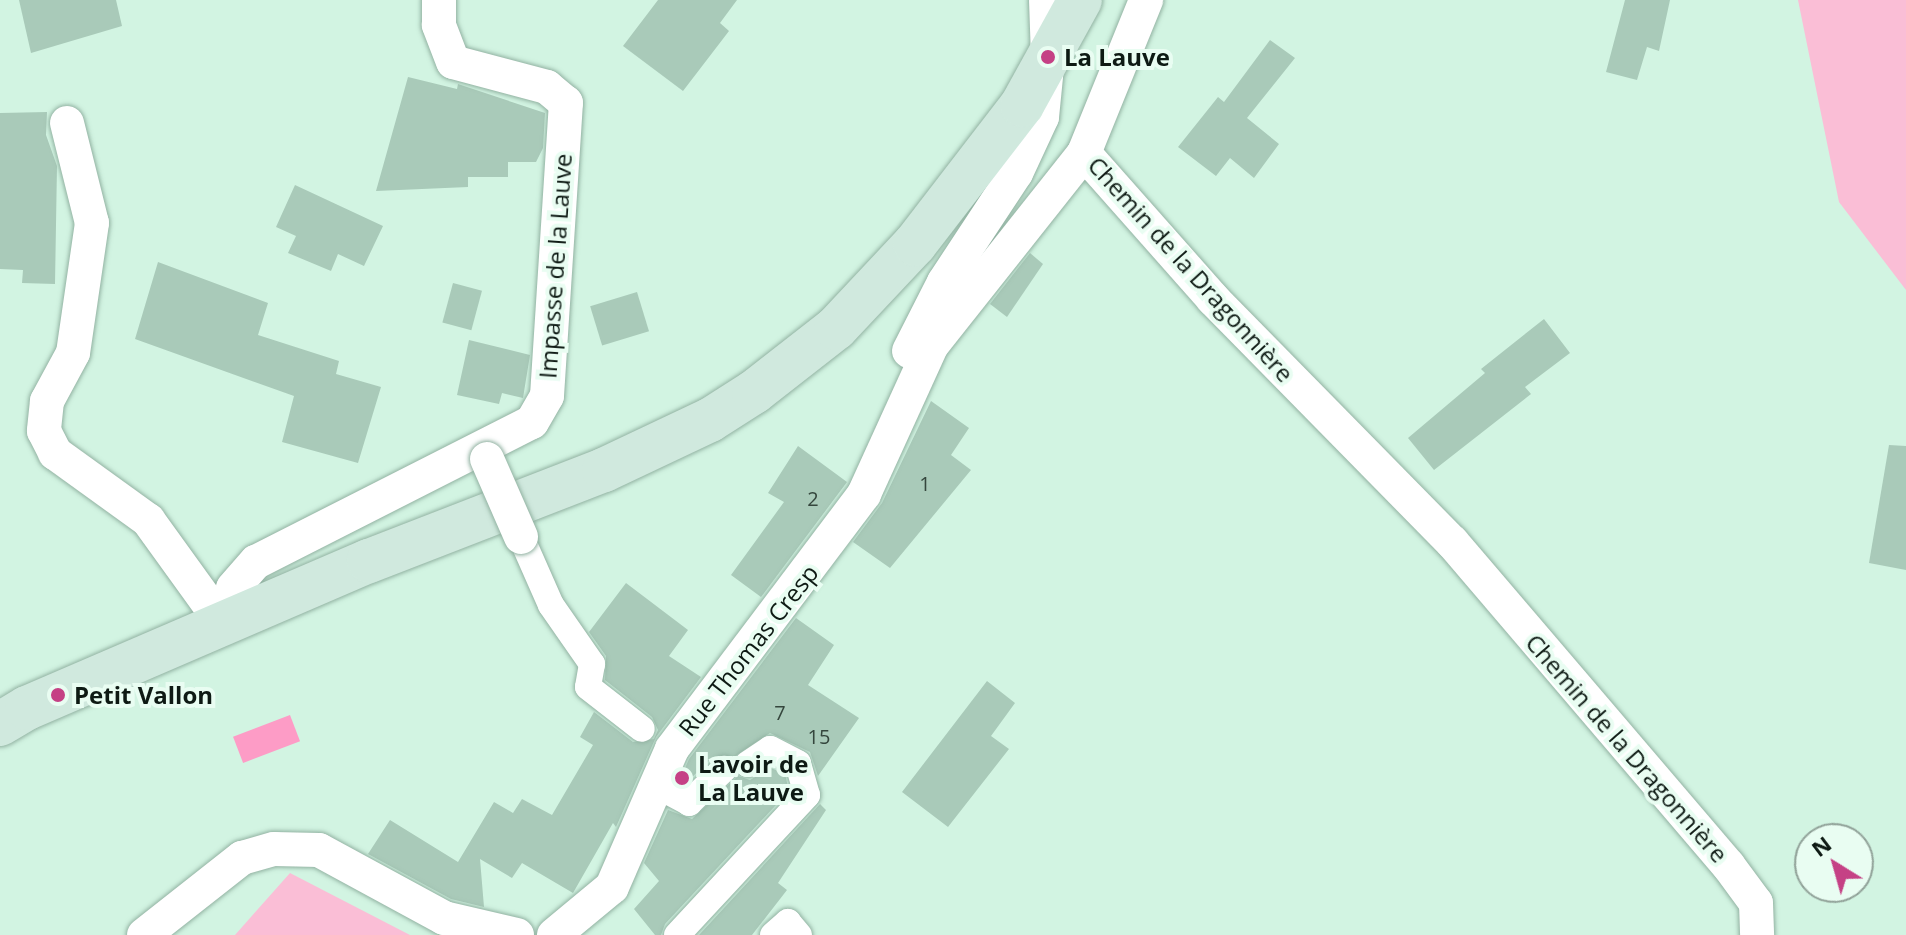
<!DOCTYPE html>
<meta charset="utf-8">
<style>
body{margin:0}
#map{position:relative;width:1906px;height:935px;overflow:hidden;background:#d2f4e2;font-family:"Open Sans",sans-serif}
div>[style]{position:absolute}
.green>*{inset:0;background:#fabed6}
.water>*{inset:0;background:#fd9cc6;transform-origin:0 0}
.building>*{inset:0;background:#a9cab9;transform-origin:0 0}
.roads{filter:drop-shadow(0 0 2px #92b2a2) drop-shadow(0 0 2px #92b2a2)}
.pedestrian>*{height:26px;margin:-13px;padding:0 13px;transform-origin:13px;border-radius:13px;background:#fff}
.minor>*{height:34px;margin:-17px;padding:0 17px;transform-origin:17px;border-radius:17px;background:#fff}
.secondary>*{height:44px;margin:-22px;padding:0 22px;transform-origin:22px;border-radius:22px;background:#d0e9de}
.bridges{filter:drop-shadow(0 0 2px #92b2a2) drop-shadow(0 0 2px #92b2a2)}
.minor-bridge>*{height:34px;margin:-17px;padding:0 17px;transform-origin:17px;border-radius:17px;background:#fff}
.dots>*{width:22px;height:22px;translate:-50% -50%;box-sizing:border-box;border:4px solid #e9fdf2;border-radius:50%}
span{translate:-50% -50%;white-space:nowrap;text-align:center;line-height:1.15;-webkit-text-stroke:8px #e9fdf2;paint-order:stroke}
.number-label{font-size:20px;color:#35463d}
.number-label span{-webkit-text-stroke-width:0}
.poi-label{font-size:24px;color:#0e1a14;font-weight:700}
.left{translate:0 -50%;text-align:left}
.street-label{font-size:24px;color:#0e1a14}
.north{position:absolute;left:1794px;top:823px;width:80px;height:80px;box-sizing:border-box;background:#e9fdf2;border:2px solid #91a299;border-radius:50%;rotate:323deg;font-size:22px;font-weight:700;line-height:32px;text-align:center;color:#0e1a14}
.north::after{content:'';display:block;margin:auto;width:28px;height:36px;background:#c54185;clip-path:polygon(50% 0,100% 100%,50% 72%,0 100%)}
</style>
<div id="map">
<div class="green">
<div style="clip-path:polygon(1798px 0,1906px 0,1906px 290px,1839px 202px)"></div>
<div style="clip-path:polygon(290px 873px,410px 935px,235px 935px)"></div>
</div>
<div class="water">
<div style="left:290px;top:715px;width:28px;height:61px;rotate:69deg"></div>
</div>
<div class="building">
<div style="clip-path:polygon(19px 0,116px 0,122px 26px,31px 53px)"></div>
<div style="clip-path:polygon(658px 0,737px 0,720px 23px,729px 31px,683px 91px,623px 46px)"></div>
<div style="clip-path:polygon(1625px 0,1670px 0,1659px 51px,1647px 47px,1637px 80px,1606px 72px)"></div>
<div style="clip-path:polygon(1270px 40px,1295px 58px,1247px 118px,1279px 144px,1254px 178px,1230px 158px,1216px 176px,1178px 147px,1218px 97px,1224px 102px)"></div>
<div style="clip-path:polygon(408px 77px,457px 89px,458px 84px,545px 113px,543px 148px,536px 162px,508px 162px,508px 177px,468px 177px,468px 187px,376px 191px)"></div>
<div style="clip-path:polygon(47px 112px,46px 135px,57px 166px,55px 284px,22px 283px,23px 270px,0 269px,0 113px)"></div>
<div style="clip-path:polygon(295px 185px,383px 226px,364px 266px,338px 254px,331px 271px,288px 253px,296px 236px,276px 227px)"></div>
<div style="clip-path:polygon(1030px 253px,1043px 264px,1007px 317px,990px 304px)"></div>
<div style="clip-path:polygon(158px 262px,268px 303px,258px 335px,339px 361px,336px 374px,381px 387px,358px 463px,282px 442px,294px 396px,135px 339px)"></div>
<div style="left:453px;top:283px;width:30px;height:41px;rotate:15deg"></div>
<div style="left:637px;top:292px;width:41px;height:49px;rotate:73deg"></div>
<div style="clip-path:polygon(1544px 319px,1570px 353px,1525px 387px,1531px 394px,1434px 470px,1408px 438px,1485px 373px,1481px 369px)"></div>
<div style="clip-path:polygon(469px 340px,530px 355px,523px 398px,502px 393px,499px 404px,457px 395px)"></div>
<div style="clip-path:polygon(931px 401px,969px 428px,951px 455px,971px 470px,890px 568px,853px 542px,882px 503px)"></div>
<div style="clip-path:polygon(1889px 445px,1906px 446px,1906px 570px,1869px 563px)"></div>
<div style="clip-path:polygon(798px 446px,847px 482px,761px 597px,731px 575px,784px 502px,768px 493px)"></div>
<div style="clip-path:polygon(626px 583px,688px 630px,669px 656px,701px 677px,656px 737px,616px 827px,613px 823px,573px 893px,522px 863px,512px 878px,480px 859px,484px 907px,451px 899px,368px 854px,390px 820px,458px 862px,494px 802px,513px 813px,522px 799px,552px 815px,593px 745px,580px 737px,594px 712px,633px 742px,654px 739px,658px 730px,652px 717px,605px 680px,606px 656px,589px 632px)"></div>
<div style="clip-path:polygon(796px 618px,834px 645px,808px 685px,859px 718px,818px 776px,810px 752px,770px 733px,734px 757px,713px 757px,686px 783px,680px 780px,689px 759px)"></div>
<div style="clip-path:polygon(987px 681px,1015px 703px,991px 736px,1009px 749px,948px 827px,902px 792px)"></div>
<div style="clip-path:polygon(771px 768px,785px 774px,789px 791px,665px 924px,661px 935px,655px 935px,634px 909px,659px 881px,644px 863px,668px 810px,692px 819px,738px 776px,750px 780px)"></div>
<div style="clip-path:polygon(820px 804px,826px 810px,778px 883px,787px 890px,752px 935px,699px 935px)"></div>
</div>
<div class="roads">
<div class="pedestrian">
<div style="left:521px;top:537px;width:74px;rotate:66.2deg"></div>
<div style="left:551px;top:605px;width:72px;rotate:55.2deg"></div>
<div style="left:592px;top:664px;width:23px;rotate:100deg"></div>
<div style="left:588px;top:687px;width:68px;rotate:37.9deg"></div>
<div style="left:654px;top:784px;width:40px;rotate:28deg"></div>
<div style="left:689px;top:803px;width:49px;rotate:-44.2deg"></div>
<div style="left:677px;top:935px;width:191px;rotate:-47.1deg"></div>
<div style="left:807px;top:795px;width:33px;rotate:-106deg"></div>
<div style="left:798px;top:763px;width:31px;rotate:-153deg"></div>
<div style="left:770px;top:749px;width:27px;rotate:146deg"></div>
<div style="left:773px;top:935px;width:20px;rotate:-41deg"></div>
<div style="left:788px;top:922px;width:17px;rotate:50deg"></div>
</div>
<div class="minor">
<div style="left:67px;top:123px;width:103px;rotate:76deg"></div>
<div style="left:92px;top:223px;width:131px;rotate:98.3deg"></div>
<div style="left:73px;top:353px;width:55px;rotate:118.4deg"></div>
<div style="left:47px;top:401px;width:30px;rotate:96deg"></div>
<div style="left:44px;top:431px;width:25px;rotate:63deg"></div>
<div style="left:55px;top:453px;width:115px;rotate:35.8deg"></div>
<div style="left:148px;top:520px;width:128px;rotate:54.2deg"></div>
<div style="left:1084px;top:153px;width:195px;rotate:48.5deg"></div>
<div style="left:1213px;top:299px;width:341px;rotate:45.5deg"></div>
<div style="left:1452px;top:542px;width:425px;rotate:49.5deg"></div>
<div style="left:1728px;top:865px;width:47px;rotate:53.6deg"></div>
<div style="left:1756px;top:903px;width:32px;rotate:88deg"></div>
<div style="left:909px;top:351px;width:77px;rotate:-63.1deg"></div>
<div style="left:944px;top:282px;width:131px;rotate:-56.6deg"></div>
<div style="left:1016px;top:173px;width:62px;rotate:-65.1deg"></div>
<div style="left:1042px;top:117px;width:60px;rotate:-84.3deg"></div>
<div style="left:1048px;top:57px;width:57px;rotate:-92deg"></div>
<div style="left:223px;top:624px;width:37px;rotate:-74deg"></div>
<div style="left:233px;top:588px;width:35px;rotate:-49deg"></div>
<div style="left:256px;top:562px;width:309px;rotate:-26.9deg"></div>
<div style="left:532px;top:422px;width:30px;rotate:-60deg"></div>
<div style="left:547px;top:396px;width:294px;rotate:-86.3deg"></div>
<div style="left:566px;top:103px;width:25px;rotate:-140deg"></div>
<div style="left:547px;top:87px;width:97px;rotate:-165.1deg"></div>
<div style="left:453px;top:62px;width:40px;rotate:-111deg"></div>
<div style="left:439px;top:25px;width:25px;rotate:-90deg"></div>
<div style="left:144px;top:935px;width:125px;rotate:-38.2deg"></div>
<div style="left:242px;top:858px;width:33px;rotate:-16deg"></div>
<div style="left:274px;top:849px;width:45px;rotate:1.3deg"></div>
<div style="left:319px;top:850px;width:142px;rotate:28.5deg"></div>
<div style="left:444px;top:918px;width:75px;rotate:13.1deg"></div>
<div style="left:554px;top:935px;width:75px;rotate:-39.6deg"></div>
<div style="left:612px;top:887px;width:150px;rotate:-66.5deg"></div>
<div style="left:672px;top:749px;width:319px;rotate:-53deg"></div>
<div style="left:864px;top:494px;width:164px;rotate:-65.5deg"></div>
<div style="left:932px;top:345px;width:245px;rotate:-51.6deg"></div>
<div style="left:1084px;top:153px;width:165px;rotate:-67.9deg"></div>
</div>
<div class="secondary">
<div style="left:0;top:724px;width:31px;rotate:-31deg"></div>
<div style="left:27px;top:708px;width:372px;rotate:-23.3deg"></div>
<div style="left:369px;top:561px;width:252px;rotate:-21.2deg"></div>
<div style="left:604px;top:470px;width:117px;rotate:-25.3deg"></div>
<div style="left:710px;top:420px;width:52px;rotate:-32.5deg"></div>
<div style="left:754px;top:392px;width:104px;rotate:-38deg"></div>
<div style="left:836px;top:328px;width:115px;rotate:-46.8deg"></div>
<div style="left:915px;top:244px;width:175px;rotate:-52.4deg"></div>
<div style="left:1022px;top:105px;width:120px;rotate:-61.1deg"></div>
</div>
</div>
<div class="bridges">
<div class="minor-bridge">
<div style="left:487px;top:459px;width:85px;rotate:66.4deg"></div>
</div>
</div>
<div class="dots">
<div style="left:1048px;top:57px;background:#c54185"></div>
<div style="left:58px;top:695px;background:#c54185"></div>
<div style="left:682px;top:778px;background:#c54185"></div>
</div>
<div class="number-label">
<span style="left:925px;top:483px">1</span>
<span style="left:813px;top:498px">2</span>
<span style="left:780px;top:712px">7</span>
<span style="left:819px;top:736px">15</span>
</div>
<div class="poi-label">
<span class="left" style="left:1064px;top:57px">La Lauve</span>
<span class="left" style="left:74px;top:695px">Petit Vallon</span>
<span class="left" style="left:698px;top:778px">Lavoir de<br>La Lauve</span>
</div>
<div class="street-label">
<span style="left:555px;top:266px;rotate:-86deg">Impasse de la Lauve</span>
<span style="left:1191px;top:269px;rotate:48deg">Chemin de la Dragonnière</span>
<span style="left:748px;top:650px;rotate:-52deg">Rue Thomas Cresp</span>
<span style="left:1627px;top:748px;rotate:49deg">Chemin de la Dragonnière</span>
</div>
<div class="north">N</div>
</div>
